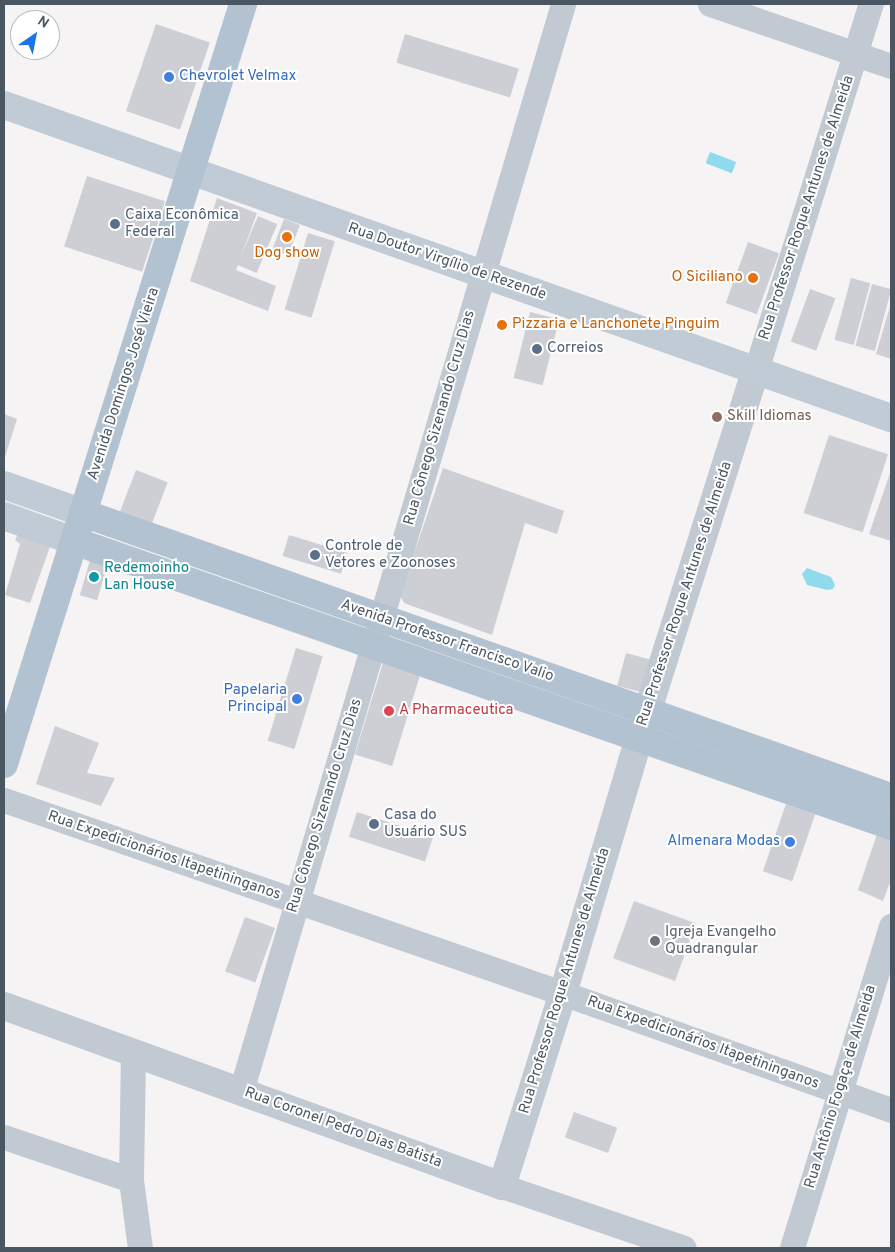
<!DOCTYPE html>
<meta charset="utf-8">
<style>
body{margin:0}
#map{position:relative;width:895px;height:1252px;overflow:hidden;background:#f5f3f3;font-family:Overpass,sans-serif}
div>[style]{position:absolute}
.water>*{inset:0;background:#90daee;transform-origin:0 0}
.building>*{inset:0;background:#cdcfd5;transform-origin:0 0}
.minor>*{height:25px;margin:-12.5px;padding:0 12.5px;transform-origin:12.5px;border-radius:12.5px;background:#c1cad2}
.tertiary>*{height:28px;margin:-14px;padding:0 14px;transform-origin:14px;border-radius:14px;background:#c1cad2}
.secondary>*{height:28px;margin:-14px;padding:0 14px;transform-origin:14px;border-radius:14px;background:#c1cbd6}
.primary>*{height:28px;margin:-14px;padding:0 14px;transform-origin:14px;border-radius:14px;background:#b3c2d1}
.dots>*{width:14px;height:14px;translate:-50% -50%;box-sizing:border-box;border:2px solid #fff;border-radius:50%}
span{translate:-50% -50%;white-space:nowrap;text-align:center;line-height:1.15;-webkit-text-stroke:4px #fff;paint-order:stroke}
.shop-label{font-size:15px;color:#366cbe}
.left{translate:0 -50%;text-align:left}
.right{translate:-100% -50%;text-align:right}
.street-label{font-size:15px;color:#4a5661}
.service-label{font-size:15px;color:#4e5e75}
.food-label{font-size:15px;color:#c56008}
.education-label{font-size:15px;color:#785e54}
.culture-label{font-size:15px;color:#0d838f}
.health-label{font-size:15px;color:#be3a42}
.worship-label{font-size:15px;color:#5b616d}
.frame{position:absolute;inset:0;border:5px solid #4a5661;pointer-events:none}
.north{position:absolute;left:10px;top:10px;width:50px;height:50px;box-sizing:border-box;background:#fff;border:1px solid #b7bbc0;border-radius:50%;rotate:33deg;font-size:14px;font-weight:700;line-height:20px;text-align:center;color:#4a5661}
.north::after{content:'';display:block;margin:auto;width:18px;height:22px;background:#1a73e8;clip-path:polygon(50% 0,100% 100%,50% 72%,0 100%)}
</style>
<div id="map">
<div class="water">
<div style="left:710px;top:152px;width:28px;height:12px;rotate:21deg"></div>
<div style="clip-path:polygon(807px 568px,831px 577px,835px 585px,833px 589px,827px 590px,807px 585px,802px 574px)"></div>
</div>
<div class="building">
<div style="left:156px;top:24px;width:57px;height:92px;rotate:19deg"></div>
<div style="left:405px;top:34px;width:119px;height:30px;rotate:17deg"></div>
<div style="left:87px;top:176px;width:82px;height:74px;rotate:18deg"></div>
<div style="clip-path:polygon(217px 198px,257px 213px,236px 270px,276px 286px,268px 311px,190px 281px)"></div>
<div style="left:258px;top:216px;width:21px;height:53px;rotate:23deg"></div>
<div style="left:284px;top:219px;width:17px;height:32px;rotate:21deg"></div>
<div style="left:308px;top:233px;width:28px;height:80px;rotate:17deg"></div>
<div style="left:748px;top:242px;width:33px;height:65px;rotate:20deg"></div>
<div style="left:851px;top:278px;width:20px;height:64px;rotate:15deg"></div>
<div style="left:872px;top:284px;width:20px;height:64px;rotate:15deg"></div>
<div style="left:810px;top:289px;width:27px;height:56px;rotate:20deg"></div>
<div style="clip-path:polygon(891px 303px,891px 359px,876px 354px)"></div>
<div style="left:530px;top:312px;width:30px;height:68px;rotate:14deg"></div>
<div style="clip-path:polygon(4px 414px,17px 419px,4px 460px)"></div>
<div style="left:829px;top:435px;width:62px;height:82px;rotate:18deg"></div>
<div style="clip-path:polygon(443px 468px,564px 511px,557px 534px,525px 523px,492px 635px,404px 603px,400px 595px)"></div>
<div style="left:136px;top:470px;width:34px;height:45px;rotate:21deg"></div>
<div style="clip-path:polygon(891px 470px,891px 541px,869px 534px)"></div>
<div style="clip-path:polygon(21px 528px,52px 541px,30px 603px,5px 595px,20px 544px,15px 540px)"></div>
<div style="left:289px;top:535px;width:61px;height:22px;rotate:17deg"></div>
<div style="left:92px;top:553px;width:18px;height:44px;rotate:16deg"></div>
<div style="left:296px;top:648px;width:28px;height:97px;rotate:17deg"></div>
<div style="left:626px;top:653px;width:28px;height:34px;rotate:15deg"></div>
<div style="left:385px;top:656px;width:39px;height:103px;rotate:17deg"></div>
<div style="clip-path:polygon(55px 726px,99px 743px,87px 773px,115px 778px,101px 806px,36px 784px)"></div>
<div style="left:786px;top:804px;width:31px;height:71px;rotate:19deg"></div>
<div style="left:357px;top:812px;width:80px;height:26px;rotate:18deg"></div>
<div style="clip-path:polygon(877px 834px,891px 838px,891px 880px,883px 901px,858px 890px)"></div>
<div style="left:634px;top:901px;width:66px;height:61px;rotate:20deg"></div>
<div style="left:245px;top:917px;width:32px;height:58px;rotate:20deg"></div>
<div style="left:574px;top:1112px;width:46px;height:27px;rotate:20deg"></div>
</div>
<div class="minor">
<div style="left:710px;top:4px;width:191px;rotate:18.9deg"></div>
<div style="left:756px;top:370px;width:384px;rotate:-72.6deg"></div>
<div style="left:4px;top:800px;width:615px;rotate:19.08deg"></div>
<div style="left:585px;top:1001px;width:325px;rotate:19.6deg"></div>
<div style="left:133px;top:1052px;width:128px;rotate:90.9deg"></div>
<div style="left:131px;top:1180px;width:69px;rotate:82.5deg"></div>
<div style="left:241px;top:1091px;width:1134px;rotate:-73.5deg"></div>
<div style="left:4px;top:1137px;width:134px;rotate:18.7deg"></div>
<div style="left:502px;top:1186px;width:192px;rotate:18.8deg"></div>
<div style="left:792px;top:1248px;width:337px;rotate:-72.9deg"></div>
</div>
<div class="tertiary">
<div style="left:4px;top:1006px;width:530px;rotate:19.87deg"></div>
<div style="left:502px;top:1186px;width:202px;rotate:-72.5deg"></div>
<div style="left:563px;top:993px;width:266px;rotate:-73.4deg"></div>
<div style="left:639px;top:738px;width:386px;rotate:-72.4deg"></div>
</div>
<div class="secondary">
<div style="left:4px;top:105px;width:941px;rotate:19.44deg"></div>
<div style="left:4px;top:485px;width:84px;rotate:19.5deg"></div>
<div style="left:4px;top:516px;width:74px;rotate:19.7deg"></div>
</div>
<div class="primary">
<div style="left:83px;top:513px;width:856px;rotate:19.37deg"></div>
<div style="left:74px;top:541px;width:865px;rotate:19.23deg"></div>
<div style="left:4px;top:764px;width:797px;rotate:-72.54deg"></div>
</div>
<div class="dots">
<div style="left:169px;top:77px;background:#3f7fe0"></div>
<div style="left:115px;top:224px;background:#5c6f8a"></div>
<div style="left:287px;top:237px;background:#e8710a"></div>
<div style="left:753px;top:278px;background:#e8710a"></div>
<div style="left:502px;top:325px;background:#e8710a"></div>
<div style="left:537px;top:349px;background:#5c6f8a"></div>
<div style="left:717px;top:417px;background:#8d6e63"></div>
<div style="left:315px;top:555px;background:#5c6f8a"></div>
<div style="left:94px;top:577px;background:#0f9aa8"></div>
<div style="left:297px;top:699px;background:#3f7fe0"></div>
<div style="left:389px;top:711px;background:#e0444e"></div>
<div style="left:374px;top:824px;background:#5c6f8a"></div>
<div style="left:790px;top:842px;background:#3f7fe0"></div>
<div style="left:655px;top:941px;background:#6b7280"></div>
</div>
<div class="shop-label">
<span class="left" style="left:179px;top:77px">Chevrolet Velmax</span>
<span class="right" style="left:287px;top:699px">Papelaria<br>Principal</span>
<span class="right" style="left:780px;top:842px">Almenara Modas</span>
</div>
<div class="street-label">
<span style="left:807px;top:208px;rotate:-72deg">Rua Professor Roque Antunes de Almeida</span>
<span style="left:447px;top:262px;rotate:19deg">Rua Doutor Virgílio de Rezende</span>
<span style="left:124px;top:384px;rotate:-72deg">Avenida Domingos José Vieira</span>
<span style="left:440px;top:418px;rotate:-74deg">Rua Cônego Sizenando Cruz Dias</span>
<span style="left:685px;top:594px;rotate:-72deg">Rua Professor Roque Antunes de Almeida</span>
<span style="left:447px;top:641px;rotate:19deg">Avenida Professor Francisco Valio</span>
<span style="left:325px;top:806px;rotate:-73deg">Rua Cônego Sizenando Cruz Dias</span>
<span style="left:164px;top:856px;rotate:19deg">Rua Expedicionários Itapetininganos</span>
<span style="left:565px;top:981px;rotate:-73deg">Rua Professor Roque Antunes de Almeida</span>
<span style="left:703px;top:1043px;rotate:20deg">Rua Expedicionários Itapetininganos</span>
<span style="left:841px;top:1087px;rotate:-73deg">Rua Antônio Fogaça de Almeida</span>
<span style="left:343px;top:1128px;rotate:20deg">Rua Coronel Pedro Dias Batista</span>
</div>
<div class="service-label">
<span class="left" style="left:125px;top:224px">Caixa Econômica<br>Federal</span>
<span class="left" style="left:547px;top:349px">Correios</span>
<span class="left" style="left:325px;top:555px">Controle de<br>Vetores e Zoonoses</span>
<span class="left" style="left:384px;top:824px">Casa do<br>Usuário SUS</span>
</div>
<div class="food-label">
<span style="left:287px;top:254px">Dog show</span>
<span class="right" style="left:743px;top:278px">O Siciliano</span>
<span class="left" style="left:512px;top:325px">Pizzaria e Lanchonete Pinguim</span>
</div>
<div class="education-label">
<span class="left" style="left:727px;top:417px">Skill Idiomas</span>
</div>
<div class="culture-label">
<span class="left" style="left:104px;top:577px">Redemoinho<br>Lan House</span>
</div>
<div class="health-label">
<span class="left" style="left:399px;top:711px">A Pharmaceutica</span>
</div>
<div class="worship-label">
<span class="left" style="left:665px;top:941px">Igreja Evangelho<br>Quadrangular</span>
</div>
<div class="frame"></div>
<div class="north">N</div>
</div>
